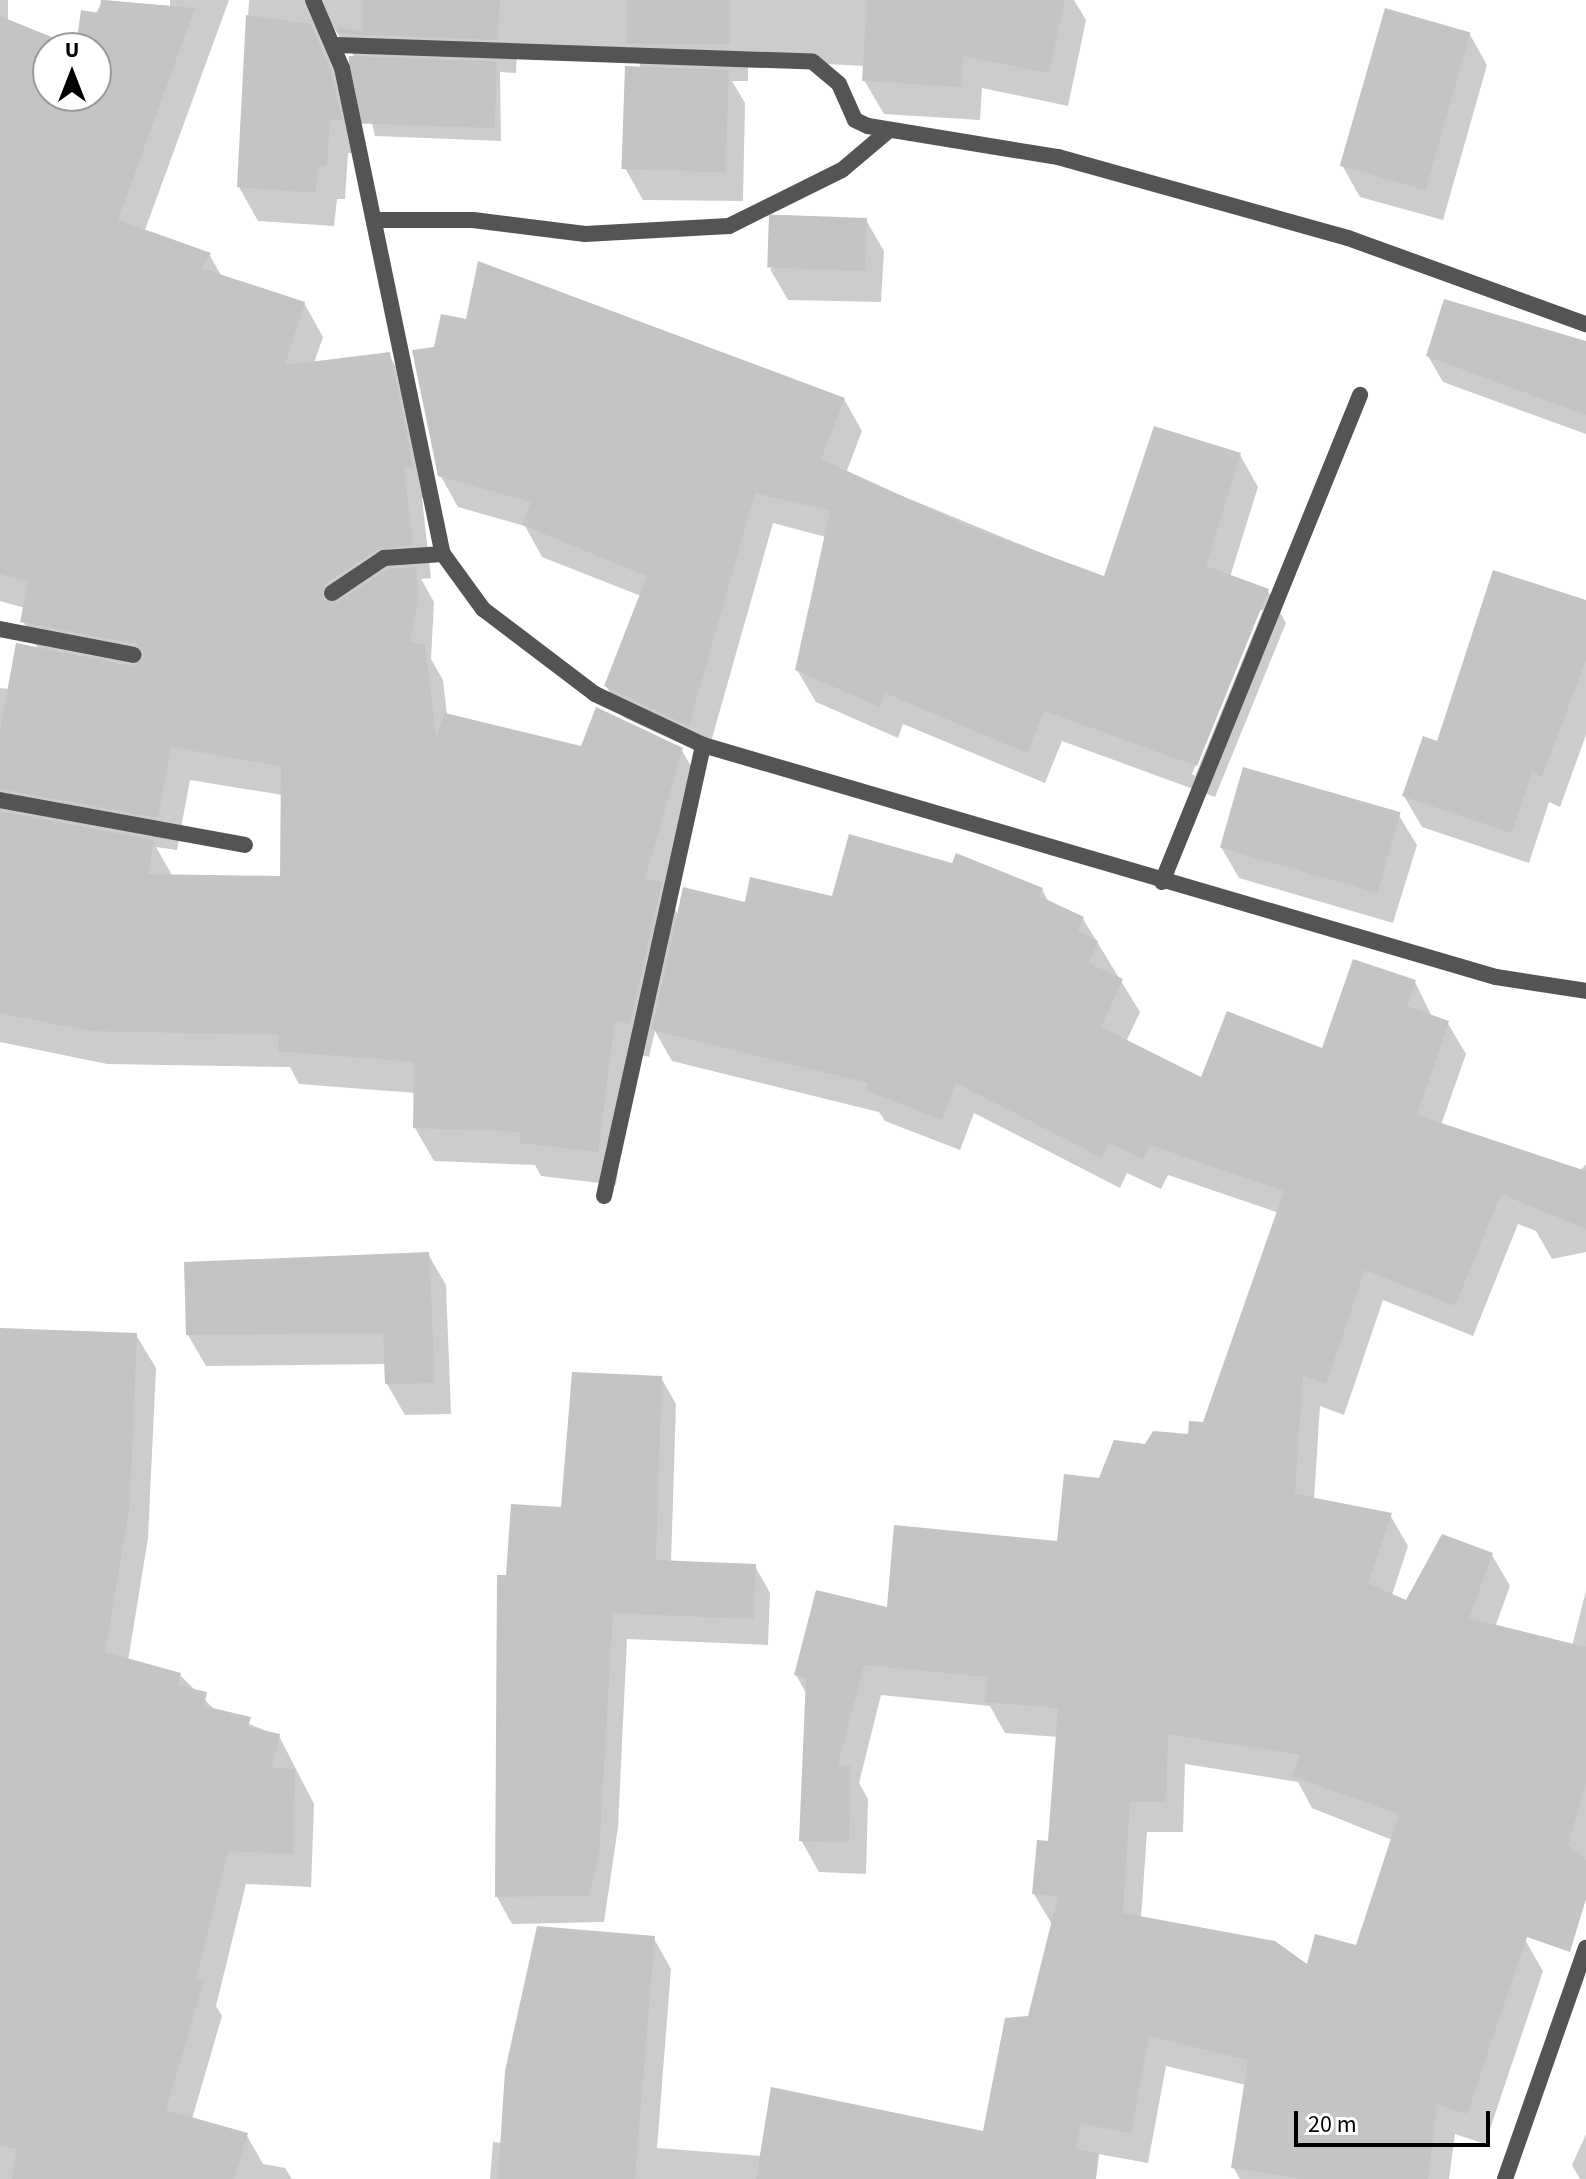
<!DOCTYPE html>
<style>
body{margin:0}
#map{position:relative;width:1586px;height:2179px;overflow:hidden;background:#fff;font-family:"Source Sans 3",sans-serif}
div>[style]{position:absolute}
.shadow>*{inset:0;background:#0003}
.building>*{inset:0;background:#c4c4c4;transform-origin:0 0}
.minor>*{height:16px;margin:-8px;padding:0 8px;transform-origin:8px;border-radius:8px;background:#545454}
span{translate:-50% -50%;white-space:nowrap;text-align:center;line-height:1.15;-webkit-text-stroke:7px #fff;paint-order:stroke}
.north{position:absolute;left:32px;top:32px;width:80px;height:80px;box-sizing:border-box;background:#fff;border:2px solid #999;border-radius:50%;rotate:0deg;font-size:22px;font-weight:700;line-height:32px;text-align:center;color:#000}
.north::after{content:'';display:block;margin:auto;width:28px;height:36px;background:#000;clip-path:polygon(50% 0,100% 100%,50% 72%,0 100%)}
.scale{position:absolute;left:1294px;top:2111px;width:196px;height:36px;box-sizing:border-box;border:4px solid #000;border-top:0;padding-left:10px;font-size:24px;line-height:28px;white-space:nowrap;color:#000;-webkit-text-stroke:6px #fff;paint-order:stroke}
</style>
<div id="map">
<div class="shadow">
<div style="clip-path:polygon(evenodd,0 0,8px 0,8px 303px,70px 96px,96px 96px,96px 48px,78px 48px,103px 0,170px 6px,170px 0,229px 0,145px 230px,209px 254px,222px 277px,304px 303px,323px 337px,314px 363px,389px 355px,408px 388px,432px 501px,422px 498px,431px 578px,421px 579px,434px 602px,431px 659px,443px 680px,447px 715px,582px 748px,681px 749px,701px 783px,668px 898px,679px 916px,746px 904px,1042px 889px,1049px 903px,1083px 919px,1140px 1012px,1126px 1042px,1202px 1080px,1323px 1051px,1415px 982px,1432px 1017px,1447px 1022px,1466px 1054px,1441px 1125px,1580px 1171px,1586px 1164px,1586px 1252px,1552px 1259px,1536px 1231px,1518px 1224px,1473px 1336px,1383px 1300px,1344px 1415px,1320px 1406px,1314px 1500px,1390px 1515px,1408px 1546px,1392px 1595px,1407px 1602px,1492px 1555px,1510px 1586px,1495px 1627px,1572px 1646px,1586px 1591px,1586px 1874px,1417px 1850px,1312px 1808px,1298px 1782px,1185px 1764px,1183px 1832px,1147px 1832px,1141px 1918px,1309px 1967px,1358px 1947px,1525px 1940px,1543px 1971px,1485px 2144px,1455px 2134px,1449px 2179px,1240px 2179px,1233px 2167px,1246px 2085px,1166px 2066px,1148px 2163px,1098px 2154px,1093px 2179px,490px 2179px,493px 2142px,503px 2143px,653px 1937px,671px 1969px,657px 2148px,762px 2156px,984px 2133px,1030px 2018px,1053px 1926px,1034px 1894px,1050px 1843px,1058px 1737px,1005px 1733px,990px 1706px,881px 1695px,859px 1783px,868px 1799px,866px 1874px,819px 1872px,801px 1840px,807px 1695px,796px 1675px,889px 1610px,1059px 1543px,1101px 1480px,1146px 1446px,1190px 1437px,1205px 1424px,1279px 1213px,1168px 1175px,1161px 1189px,1127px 1173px,1120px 1188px,974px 1113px,960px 1150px,885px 1121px,879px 1112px,672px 1061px,655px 1031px,649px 1057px,633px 1053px,616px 1185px,541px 1176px,535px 1165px,434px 1161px,415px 1128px,416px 1093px,299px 1084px,290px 1067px,107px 1064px,0 1042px,0 688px,10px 689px,39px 650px,23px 621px,25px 608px,0 601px,0 0,190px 780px,283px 795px,282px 878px,172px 875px,156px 847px,177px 850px,190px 780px)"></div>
<div style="clip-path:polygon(249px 0,1074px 0,1086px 20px,1068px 106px,982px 88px,980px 120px,884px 114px,864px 80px,865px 66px,748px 60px,748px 81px,732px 81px,745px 103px,743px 201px,643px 200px,625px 168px,642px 69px,630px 47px,517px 47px,516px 73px,500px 72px,501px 141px,375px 136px,356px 59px,329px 22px,321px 39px,350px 107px,359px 153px,348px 153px,345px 199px,337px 199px,334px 226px,258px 221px,239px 187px)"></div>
<div style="clip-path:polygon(1469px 33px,1487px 65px,1443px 220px,1360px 197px,1342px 165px)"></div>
<div style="clip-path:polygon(866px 220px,884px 251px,881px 302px,788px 300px,770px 269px)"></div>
<div style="clip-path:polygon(1586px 343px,1586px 434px,1443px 382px,1428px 356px)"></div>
<div style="clip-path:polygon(evenodd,844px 399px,862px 431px,846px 473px,1105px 579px,1240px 455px,1258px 487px,1230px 577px,1268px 591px,1286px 623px,1215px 797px,1062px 741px,1045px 783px,903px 724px,898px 738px,816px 702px,797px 670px,826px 537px,773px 523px,707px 756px,625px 718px,606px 686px,641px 596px,542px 557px,525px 526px,458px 507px,440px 475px,844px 399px,1259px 610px,1263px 610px,1195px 776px,1192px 774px,1259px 610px)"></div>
<div style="clip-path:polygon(1586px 602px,1586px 735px,1560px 807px,1549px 802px,1529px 863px,1422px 827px,1404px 796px)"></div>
<div style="clip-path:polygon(1398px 814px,1417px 845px,1393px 923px,1239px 878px,1221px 847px)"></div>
<div style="clip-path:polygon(428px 1254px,446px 1285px,451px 1414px,405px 1415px,387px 1384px,386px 1364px,206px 1366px,188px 1335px)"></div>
<div style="clip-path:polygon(0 1330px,136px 1335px,156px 1368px,148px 1538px,128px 1661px,180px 1675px,216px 1711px,279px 1736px,314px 1804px,311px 1887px,246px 1884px,216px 2006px,222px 2016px,192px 2119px,246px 2134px,263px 2164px,285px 2168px,292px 2179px,0 2179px)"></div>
<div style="clip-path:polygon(661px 1378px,676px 1404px,671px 1563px,755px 1566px,770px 1593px,768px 1645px,627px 1639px,618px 1827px,604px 1922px,512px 1924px,497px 1897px,507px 1578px)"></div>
<div style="clip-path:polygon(1586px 2134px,1586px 2179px,1580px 2179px,1572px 2165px)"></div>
</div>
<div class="building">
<div style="clip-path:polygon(evenodd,101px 0,195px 8px,118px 220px,211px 253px,201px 268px,305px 302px,285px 365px,390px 352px,414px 469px,404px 466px,413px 545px,378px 549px,325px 584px,323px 600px,337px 602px,388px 569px,416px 567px,419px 595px,410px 642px,425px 645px,436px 736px,445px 713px,581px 746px,596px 707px,683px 748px,645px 879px,662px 882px,630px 1024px,615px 1021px,598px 1152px,520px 1143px,521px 1132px,413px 1128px,414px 1062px,278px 1051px,279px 1035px,88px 1031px,0 1013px,0 811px,154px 840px,148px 874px,280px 876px,281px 766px,171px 747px,158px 818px,0 789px,0 731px,16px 643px,132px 666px,145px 656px,136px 644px,20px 622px,28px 582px,0 574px,0 16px,76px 47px,81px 10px,99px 13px,101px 0,48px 48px,96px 48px,96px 96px,48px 96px,48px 48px)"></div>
<div style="clip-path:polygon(362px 0,500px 0,498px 40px,340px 34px,337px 27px,362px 31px)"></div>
<div style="left:627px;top:0;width:103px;height:44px"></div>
<div style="clip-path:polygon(867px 0,1065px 0,1049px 73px,963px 56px,961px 87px,862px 81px)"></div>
<div style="left:1385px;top:8px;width:89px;height:164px;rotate:16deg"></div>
<div style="clip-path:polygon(246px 15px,311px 24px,331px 71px,342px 120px,330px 120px,327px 166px,319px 166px,315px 193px,237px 187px)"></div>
<div style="left:349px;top:56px;width:148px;height:67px;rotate:2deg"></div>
<div style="left:625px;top:66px;width:104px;height:103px;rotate:2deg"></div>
<div style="left:867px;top:218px;width:53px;height:98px;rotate:92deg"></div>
<div style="clip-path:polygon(478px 261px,845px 398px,821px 459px,970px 527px,1104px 576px,1154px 426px,1241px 453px,1206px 566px,1269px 589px,1197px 766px,1044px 711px,1027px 753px,885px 693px,880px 707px,795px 670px,830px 511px,755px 493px,689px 726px,604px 686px,647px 576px,522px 525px,531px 502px,438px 476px,412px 350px,434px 347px,441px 314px,466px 319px)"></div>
<div style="clip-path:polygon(1444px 299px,1586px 341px,1586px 415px,1426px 356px)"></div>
<div style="clip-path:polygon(1493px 570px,1586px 600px,1586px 660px,1542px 777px,1532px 772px,1512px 833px,1402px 796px,1423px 736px,1437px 741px)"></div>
<div style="left:1243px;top:767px;width:164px;height:84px;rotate:16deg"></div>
<div style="clip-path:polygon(evenodd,849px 834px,952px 863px,956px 853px,1043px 888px,1039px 896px,1084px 917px,1078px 931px,1098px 941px,1089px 963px,1123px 979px,1101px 1027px,1201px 1077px,1227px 1011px,1322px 1048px,1353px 959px,1416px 980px,1407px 1006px,1449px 1021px,1417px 1115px,1586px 1171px,1586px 1229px,1501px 1194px,1455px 1306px,1365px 1270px,1326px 1384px,1303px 1376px,1295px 1494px,1392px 1513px,1368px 1583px,1406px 1600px,1442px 1534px,1493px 1553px,1469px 1618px,1586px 1647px,1586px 1783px,1568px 1845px,1586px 1860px,1586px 1899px,1570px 1952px,1527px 1937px,1467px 2114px,1437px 2104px,1428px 2179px,1302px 2179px,1231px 2168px,1248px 2060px,1149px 2036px,1131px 2133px,1081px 2124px,1076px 2149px,1099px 2154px,1096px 2179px,756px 2179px,771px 2087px,983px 2131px,1005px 2018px,1028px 2016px,1058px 1896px,1032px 1894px,1037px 1840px,1048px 1841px,1058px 1708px,985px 1702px,987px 1677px,864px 1665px,838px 1765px,851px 1766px,849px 1843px,799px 1841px,806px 1678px,794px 1675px,816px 1590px,887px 1607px,894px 1525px,1057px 1541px,1064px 1474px,1099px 1478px,1114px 1440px,1145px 1444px,1153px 1431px,1188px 1434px,1189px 1421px,1203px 1422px,1284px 1191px,1150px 1145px,1143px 1159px,1109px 1143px,1102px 1158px,956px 1083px,942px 1120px,865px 1090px,868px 1083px,652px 1030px,683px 887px,745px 902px,750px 877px,832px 896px,849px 834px,1168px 1734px,1300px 1755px,1292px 1776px,1399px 1814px,1356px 1945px,1315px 1934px,1307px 1964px,1275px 1941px,1123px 1913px,1130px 1802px,1166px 1802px,1168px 1734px)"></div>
<div style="clip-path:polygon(429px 1252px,435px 1383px,385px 1384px,383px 1333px,186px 1335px,184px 1262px)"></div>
<div style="clip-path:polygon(0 1328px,137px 1333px,130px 1504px,105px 1652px,181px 1673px,178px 1685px,207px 1692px,204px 1706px,251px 1717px,248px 1727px,280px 1734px,272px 1768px,295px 1769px,293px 1854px,228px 1851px,196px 1979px,204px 1981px,166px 2110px,248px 2133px,234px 2179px,12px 2179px,16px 2149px,0 2145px)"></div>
<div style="clip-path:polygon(572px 1372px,662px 1376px,656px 1560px,756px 1564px,754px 1619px,613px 1613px,599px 1855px,589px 1896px,495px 1897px,497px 1575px,506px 1575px,511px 1504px,561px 1507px)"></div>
<div style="clip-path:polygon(537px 1926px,655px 1936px,635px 2179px,498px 2179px,505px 2071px)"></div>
</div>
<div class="minor">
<div style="left:313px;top:0;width:74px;rotate:66.9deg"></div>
<div style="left:342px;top:68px;width:496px;rotate:78.3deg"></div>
<div style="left:443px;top:554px;width:68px;rotate:54deg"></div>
<div style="left:483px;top:609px;width:141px;rotate:37.2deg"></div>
<div style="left:595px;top:694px;width:119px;rotate:25.3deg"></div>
<div style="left:703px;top:745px;width:826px;rotate:16.31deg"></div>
<div style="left:1496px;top:977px;width:91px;rotate:8.8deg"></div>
<div style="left:337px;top:45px;width:476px;rotate:2deg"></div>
<div style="left:813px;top:62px;width:34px;rotate:40deg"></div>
<div style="left:839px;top:84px;width:39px;rotate:66deg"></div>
<div style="left:855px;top:120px;width:14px;rotate:25deg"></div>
<div style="left:868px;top:126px;width:193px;rotate:9.3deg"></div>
<div style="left:1058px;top:157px;width:301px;rotate:15.6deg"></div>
<div style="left:1348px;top:238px;width:253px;rotate:19.9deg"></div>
<div style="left:376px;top:220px;width:97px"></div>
<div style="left:473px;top:220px;width:113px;rotate:7.1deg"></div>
<div style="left:585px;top:234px;width:144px;rotate:-3.2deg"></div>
<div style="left:729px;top:226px;width:126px;rotate:-26.4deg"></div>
<div style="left:842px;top:170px;width:59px;rotate:-40.2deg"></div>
<div style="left:332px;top:593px;width:63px;rotate:-33.9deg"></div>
<div style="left:384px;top:558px;width:59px;rotate:-3.9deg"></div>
<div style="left:0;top:629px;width:136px;rotate:11deg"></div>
<div style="left:0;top:800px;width:249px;rotate:10.4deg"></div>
<div style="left:1162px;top:882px;width:526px;rotate:-67.87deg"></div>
<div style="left:604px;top:1196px;width:462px;rotate:-77.6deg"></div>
<div style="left:1505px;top:2179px;width:245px;rotate:-70.7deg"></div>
</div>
<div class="north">U</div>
<div class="scale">20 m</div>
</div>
